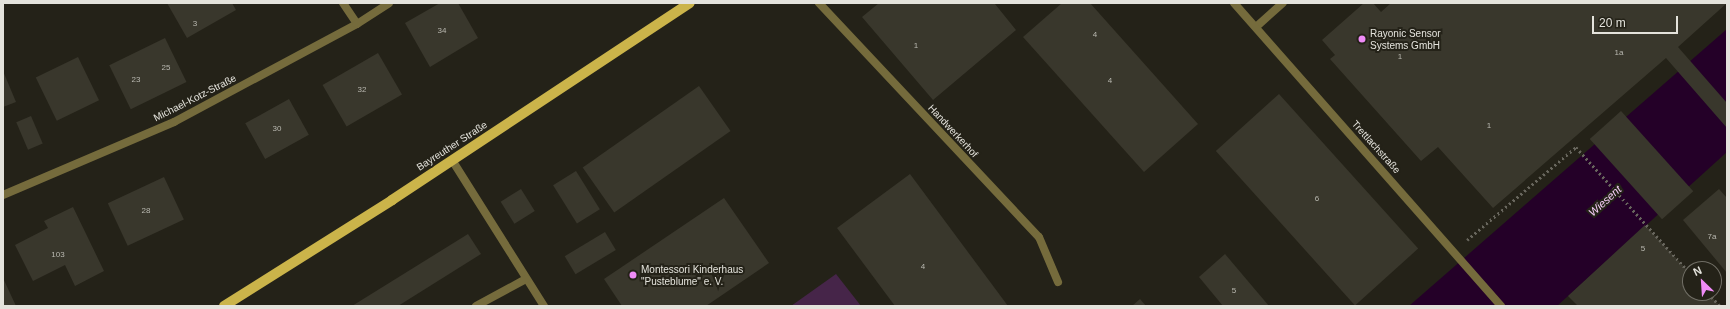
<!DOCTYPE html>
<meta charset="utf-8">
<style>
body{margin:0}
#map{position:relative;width:1730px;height:309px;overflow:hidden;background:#242218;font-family:Arial,sans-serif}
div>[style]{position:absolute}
.green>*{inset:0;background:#462549}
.water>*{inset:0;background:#240028}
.building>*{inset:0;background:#39372c;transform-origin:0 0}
.path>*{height:2.5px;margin-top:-1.25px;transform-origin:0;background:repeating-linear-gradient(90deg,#68665d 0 2px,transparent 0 5px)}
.service>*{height:8px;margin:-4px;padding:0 4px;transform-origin:4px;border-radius:4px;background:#756b3c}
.minor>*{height:8px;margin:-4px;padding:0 4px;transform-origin:4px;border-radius:4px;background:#756b3c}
.primary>*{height:10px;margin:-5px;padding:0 5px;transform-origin:5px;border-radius:5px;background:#cbb44a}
.dots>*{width:11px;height:11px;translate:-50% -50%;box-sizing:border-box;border:2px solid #242218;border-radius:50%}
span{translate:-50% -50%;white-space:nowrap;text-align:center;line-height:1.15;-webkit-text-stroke:4px #242218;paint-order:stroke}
.number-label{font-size:8px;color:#b9b8b0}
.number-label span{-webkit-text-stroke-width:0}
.poi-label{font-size:10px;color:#e4e3dc}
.left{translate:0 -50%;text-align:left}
.street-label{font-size:10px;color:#e4e3dc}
.water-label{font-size:11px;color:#f7cef9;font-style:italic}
.frame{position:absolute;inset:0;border:4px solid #e4e3dc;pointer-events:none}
.north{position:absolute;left:1682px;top:261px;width:40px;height:40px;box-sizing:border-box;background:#242218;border:1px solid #716f66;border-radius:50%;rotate:335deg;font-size:11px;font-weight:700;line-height:16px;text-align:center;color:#e4e3dc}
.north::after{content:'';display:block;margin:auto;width:14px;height:18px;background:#ef8bf7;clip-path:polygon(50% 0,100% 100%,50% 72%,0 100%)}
.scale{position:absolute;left:1592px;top:16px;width:86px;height:18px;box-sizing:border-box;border:2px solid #e4e3dc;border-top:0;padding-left:5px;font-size:12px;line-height:14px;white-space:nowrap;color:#e4e3dc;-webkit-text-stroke:3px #242218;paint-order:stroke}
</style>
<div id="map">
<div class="green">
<div style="clip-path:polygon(836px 274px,861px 306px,791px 306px)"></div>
</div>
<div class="water">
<div style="clip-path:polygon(1727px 29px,1727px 152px,1557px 306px,1409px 306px)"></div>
</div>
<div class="building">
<div style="clip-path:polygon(167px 3px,232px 3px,236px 10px,187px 38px)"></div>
<div style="clip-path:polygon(440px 3px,458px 3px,478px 38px,430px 67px,405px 23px)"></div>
<div style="clip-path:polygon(879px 3px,996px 3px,995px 4px,1016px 30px,933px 100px,862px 17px)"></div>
<div style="clip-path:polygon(1062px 3px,1090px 3px,1198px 124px,1144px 172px,1023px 37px)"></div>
<div style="clip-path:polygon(1364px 3px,1373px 3px,1381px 12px,1391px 3px,1727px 3px,1678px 47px,1727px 103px,1727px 128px,1666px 58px,1493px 208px,1438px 147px,1421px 161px,1330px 59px,1335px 55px,1322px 40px)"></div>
<div style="left:165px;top:38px;width:49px;height:62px;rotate:64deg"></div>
<div style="left:378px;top:53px;width:48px;height:64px;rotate:60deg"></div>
<div style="left:78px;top:57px;width:48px;height:47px;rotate:64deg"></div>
<div style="clip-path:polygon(3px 71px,16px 102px,3px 107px)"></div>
<div style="left:699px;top:86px;width:55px;height:142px;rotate:55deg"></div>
<div style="left:1279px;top:94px;width:208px;height:85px;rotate:48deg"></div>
<div style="left:289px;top:99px;width:41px;height:50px;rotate:61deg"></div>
<div style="left:1621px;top:111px;width:108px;height:42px;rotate:48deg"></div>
<div style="left:31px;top:116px;width:30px;height:16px;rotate:67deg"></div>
<div style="left:576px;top:171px;width:45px;height:27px;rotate:58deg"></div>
<div style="clip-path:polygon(910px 174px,1008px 306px,895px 306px,837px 228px)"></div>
<div style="left:164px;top:177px;width:47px;height:62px;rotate:65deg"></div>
<div style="left:521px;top:189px;width:26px;height:24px;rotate:58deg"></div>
<div style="clip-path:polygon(1719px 189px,1727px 198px,1727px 273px,1683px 220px)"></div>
<div style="clip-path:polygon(724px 198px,769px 263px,706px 306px,622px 306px,604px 279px)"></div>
<div style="clip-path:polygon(73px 207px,104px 271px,75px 286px,65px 265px,33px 281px,15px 245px,48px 228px,44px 221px)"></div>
<div style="clip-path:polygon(1645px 225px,1690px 273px,1690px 293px,1708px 293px,1720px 306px,1578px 306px,1568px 296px)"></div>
<div style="left:605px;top:232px;width:21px;height:47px;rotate:59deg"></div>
<div style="clip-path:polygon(468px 234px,481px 254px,398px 306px,352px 306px)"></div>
<div style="clip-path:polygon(1225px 254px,1269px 306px,1223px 306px,1199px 277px)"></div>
<div style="clip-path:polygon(3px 278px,16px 306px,3px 306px)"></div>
<div style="clip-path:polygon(1140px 299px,1146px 306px,1132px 306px)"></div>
</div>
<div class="path">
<div style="left:1467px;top:240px;width:143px;rotate:-40.5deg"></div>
<div style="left:1576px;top:147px;width:170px;rotate:47.9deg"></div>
<div style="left:1708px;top:293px;width:18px;rotate:47deg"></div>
</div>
<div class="service">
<div style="left:343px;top:3px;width:25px;rotate:56deg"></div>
<div style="left:1256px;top:27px;width:36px;rotate:-42deg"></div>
</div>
<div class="minor">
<div style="left:819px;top:3px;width:321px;rotate:46.8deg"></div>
<div style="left:1039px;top:237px;width:49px;rotate:67.1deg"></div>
<div style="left:1234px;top:3px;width:404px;rotate:48.6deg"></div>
<div style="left:452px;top:160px;width:173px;rotate:57.8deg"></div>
<div style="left:3px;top:195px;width:186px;rotate:-23.1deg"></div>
<div style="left:174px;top:122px;width:208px;rotate:-28.2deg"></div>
<div style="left:357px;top:24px;width:38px;rotate:-33deg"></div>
<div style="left:476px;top:306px;width:57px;rotate:-28.4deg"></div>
</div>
<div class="primary">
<div style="left:224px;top:306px;width:199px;rotate:-32.2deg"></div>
<div style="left:392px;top:200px;width:357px;rotate:-33.5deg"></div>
</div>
<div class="dots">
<div style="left:1362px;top:39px;background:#ef8bf7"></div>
<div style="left:633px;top:275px;background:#ef8bf7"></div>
</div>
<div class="number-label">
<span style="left:195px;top:24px">3</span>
<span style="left:442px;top:31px">34</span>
<span style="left:1095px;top:35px">4</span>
<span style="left:916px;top:46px">1</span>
<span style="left:1619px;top:53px">1a</span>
<span style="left:1400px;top:57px">1</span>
<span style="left:166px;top:68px">25</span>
<span style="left:136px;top:80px">23</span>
<span style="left:1110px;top:81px">4</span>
<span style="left:362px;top:90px">32</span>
<span style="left:1489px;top:126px">1</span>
<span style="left:277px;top:129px">30</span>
<span style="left:1317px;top:199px">6</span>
<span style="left:146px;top:211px">28</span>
<span style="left:1712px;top:237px">7a</span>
<span style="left:1643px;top:249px">5</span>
<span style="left:58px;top:255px">103</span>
<span style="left:923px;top:267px">4</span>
<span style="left:1234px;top:291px">5</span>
</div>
<div class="poi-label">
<span class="left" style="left:1370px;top:39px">Rayonic Sensor<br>Systems GmbH</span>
<span class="left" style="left:641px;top:275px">Montessori Kinderhaus<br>"Pusteblume" e. V.</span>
</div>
<div class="street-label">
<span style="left:195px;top:98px;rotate:-27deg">Michael-Kotz-Straße</span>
<span style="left:953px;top:131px;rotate:47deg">Handwerkerhof</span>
<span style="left:452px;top:146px;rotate:-33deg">Bayreuther Straße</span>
<span style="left:1376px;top:147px;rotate:48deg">Trettlachstraße</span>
</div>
<div class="water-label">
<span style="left:1605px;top:201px;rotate:-42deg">Wiesent</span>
</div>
<div class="frame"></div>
<div class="north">N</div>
<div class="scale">20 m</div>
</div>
